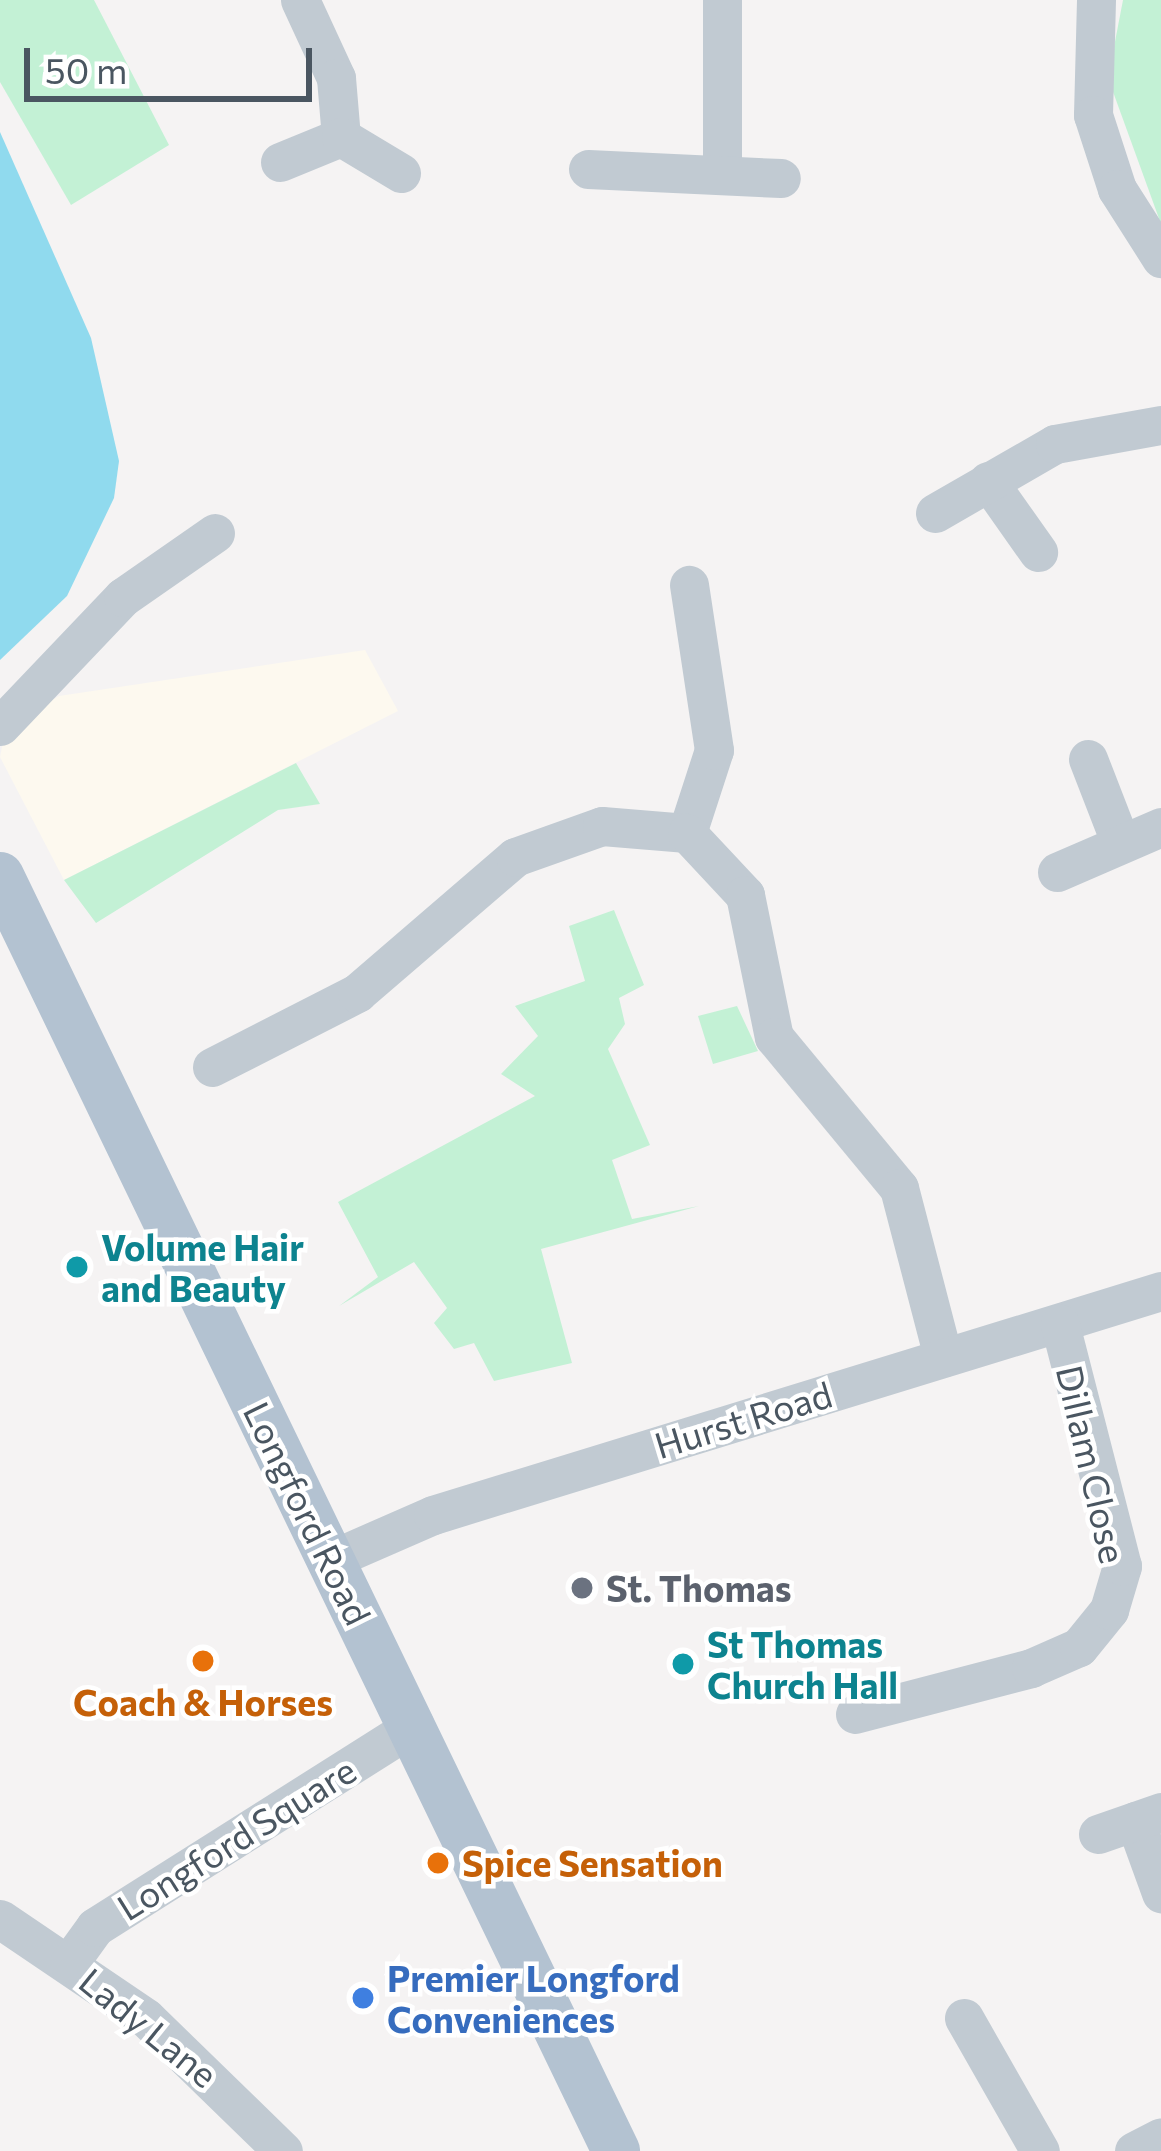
<!DOCTYPE html>
<style>
body{margin:0}
#map{position:relative;width:1161px;height:2151px;overflow:hidden;background:#f5f3f3;font-family:Commissioner,sans-serif}
div>[style]{position:absolute}
.commercial>*{inset:0;background:#fdf9ef}
.green>*{inset:0;background:#c3f1d5}
.water>*{inset:0;background:#90daee}
.minor>*{height:39px;margin:-19.5px;padding:0 19.5px;transform-origin:19.5px;border-radius:19.5px;background:#c1cad2}
.major>*{height:48px;margin:-24px;padding:0 24px;transform-origin:24px;border-radius:24px;background:#b3c2d1}
.dots>*{width:33px;height:33px;translate:-50% -50%;box-sizing:border-box;border:6px solid #fff;border-radius:50%}
span{translate:-50% -50%;white-space:nowrap;text-align:center;line-height:1.15;-webkit-text-stroke:9px #fff;paint-order:stroke}
.culture-label{font-size:36px;color:#0d838f;font-weight:700}
.left{translate:0 -50%;text-align:left}
.street-label{font-size:36px;color:#4a5661}
.worship-label{font-size:36px;color:#5b616d;font-weight:700}
.food-label{font-size:36px;color:#c56008;font-weight:700}
.shop-label{font-size:36px;color:#366cbe;font-weight:700}
.scale{position:absolute;left:24px;top:48px;width:288px;height:54px;box-sizing:border-box;border:6px solid #4a5661;border-top:0;padding-left:15px;font-size:36px;line-height:42px;white-space:nowrap;color:#4a5661;-webkit-text-stroke:9px #fff;paint-order:stroke}
</style>
<div id="map">
<div class="commercial">
<div style="clip-path:polygon(365px 650px,398px 711px,64px 880px,0 757px,6px 727px,59px 696px)"></div>
</div>
<div class="green">
<div style="clip-path:polygon(0 0,94px 0,169px 145px,71px 205px,0 82px)"></div>
<div style="clip-path:polygon(1123px 0,1161px 0,1161px 224px,1108px 78px)"></div>
<div style="clip-path:polygon(296px 763px,320px 804px,278px 810px,96px 923px,64px 880px)"></div>
<div style="clip-path:polygon(614px 910px,644px 985px,619px 998px,625px 1024px,608px 1049px,650px 1145px,612px 1160px,632px 1219px,699px 1206px,541px 1249px,572px 1363px,494px 1381px,474px 1343px,454px 1349px,434px 1323px,447px 1308px,414px 1262px,339px 1306px,378px 1277px,338px 1202px,535px 1096px,501px 1074px,538px 1036px,515px 1006px,585px 981px,569px 926px)"></div>
<div style="clip-path:polygon(737px 1006px,758px 1051px,713px 1064px,698px 1016px)"></div>
</div>
<div class="water">
<div style="clip-path:polygon(0 132px,91px 338px,119px 461px,114px 498px,67px 596px,0 660px)"></div>
</div>
<div class="minor">
<div style="left:300px;top:0;width:86px;rotate:65.2deg"></div>
<div style="left:336px;top:78px;width:59px;rotate:85.2deg"></div>
<div style="left:722px;top:0;width:173px;rotate:90deg"></div>
<div style="left:1096px;top:0;width:115px;rotate:91.5deg"></div>
<div style="left:1093px;top:115px;width:78px;rotate:72deg"></div>
<div style="left:1117px;top:189px;width:82px;rotate:57.5deg"></div>
<div style="left:280px;top:162px;width:66px;rotate:-22.3deg"></div>
<div style="left:341px;top:137px;width:70px;rotate:31deg"></div>
<div style="left:588px;top:169px;width:193px;rotate:2.7deg"></div>
<div style="left:988px;top:481px;width:87px;rotate:54.8deg"></div>
<div style="left:935px;top:513px;width:138px;rotate:-29.9deg"></div>
<div style="left:1055px;top:444px;width:108px;rotate:-10.2deg"></div>
<div style="left:0;top:726px;width:178px;rotate:-46.4deg"></div>
<div style="left:123px;top:597px;width:112px;rotate:-34.8deg"></div>
<div style="left:1088px;top:759px;width:86px;rotate:68.8deg"></div>
<div style="left:687px;top:833px;width:87px;rotate:-72deg"></div>
<div style="left:714px;top:750px;width:167px;rotate:-98.6deg"></div>
<div style="left:1057px;top:872px;width:113px;rotate:-23.4deg"></div>
<div style="left:212px;top:1067px;width:163px;rotate:-27deg"></div>
<div style="left:357px;top:993px;width:208px;rotate:-40.7deg"></div>
<div style="left:515px;top:857px;width:92px;rotate:-19.6deg"></div>
<div style="left:602px;top:826px;width:85px;rotate:4.7deg"></div>
<div style="left:687px;top:833px;width:85px;rotate:46.9deg"></div>
<div style="left:745px;top:895px;width:145px;rotate:78.5deg"></div>
<div style="left:774px;top:1037px;width:196px;rotate:50.4deg"></div>
<div style="left:899px;top:1188px;width:175px;rotate:75.4deg"></div>
<div style="left:330px;top:1560px;width:112px;rotate:-23.6deg"></div>
<div style="left:433px;top:1515px;width:762px;rotate:-17.1deg"></div>
<div style="left:855px;top:1714px;width:182px;rotate:-14.6deg"></div>
<div style="left:1031px;top:1668px;width:52px;rotate:-23.6deg"></div>
<div style="left:1079px;top:1647px;width:48px;rotate:-51deg"></div>
<div style="left:1109px;top:1610px;width:46px;rotate:-73.5deg"></div>
<div style="left:1122px;top:1566px;width:250px;rotate:-104.4deg"></div>
<div style="left:1135px;top:1821px;width:77px;rotate:70.1deg"></div>
<div style="left:1098px;top:1834px;width:67px;rotate:-19.2deg"></div>
<div style="left:0;top:1919px;width:176px;rotate:34.1deg"></div>
<div style="left:146px;top:2018px;width:191px;rotate:44.2deg"></div>
<div style="left:69px;top:1963px;width:44px;rotate:-54.2deg"></div>
<div style="left:95px;top:1927px;width:378px;rotate:-32.3deg"></div>
<div style="left:964px;top:2018px;width:153px;rotate:60.3deg"></div>
<div style="left:1134px;top:2151px;width:30px;rotate:-27deg"></div>
</div>
<div class="major">
<div style="left:0;top:876px;width:1416px;rotate:64.21deg"></div>
</div>
<div class="dots">
<div style="left:77px;top:1267px;background:#0f9aa8"></div>
<div style="left:582px;top:1588px;background:#6b7280"></div>
<div style="left:203px;top:1661px;background:#e8710a"></div>
<div style="left:683px;top:1664px;background:#0f9aa8"></div>
<div style="left:438px;top:1863px;background:#e8710a"></div>
<div style="left:363px;top:1998px;background:#3f7fe0"></div>
</div>
<div class="culture-label">
<span class="left" style="left:101px;top:1267px">Volume Hair<br>and Beauty</span>
<span class="left" style="left:707px;top:1664px">St Thomas<br>Church Hall</span>
</div>
<div class="street-label">
<span style="left:743px;top:1419px;rotate:-17deg">Hurst Road</span>
<span style="left:1092px;top:1464px;rotate:77deg">Dillam Close</span>
<span style="left:308px;top:1513px;rotate:64deg">Longford Road</span>
<span style="left:236px;top:1838px;rotate:-32deg">Longford Square</span>
<span style="left:149px;top:2027px;rotate:39deg">Lady Lane</span>
</div>
<div class="worship-label">
<span class="left" style="left:606px;top:1588px">St. Thomas</span>
</div>
<div class="food-label">
<span style="left:203px;top:1702px">Coach &amp; Horses</span>
<span class="left" style="left:462px;top:1863px">Spice Sensation</span>
</div>
<div class="shop-label">
<span class="left" style="left:387px;top:1998px">Premier Longford<br>Conveniences</span>
</div>
<div class="scale">50 m</div>
</div>
